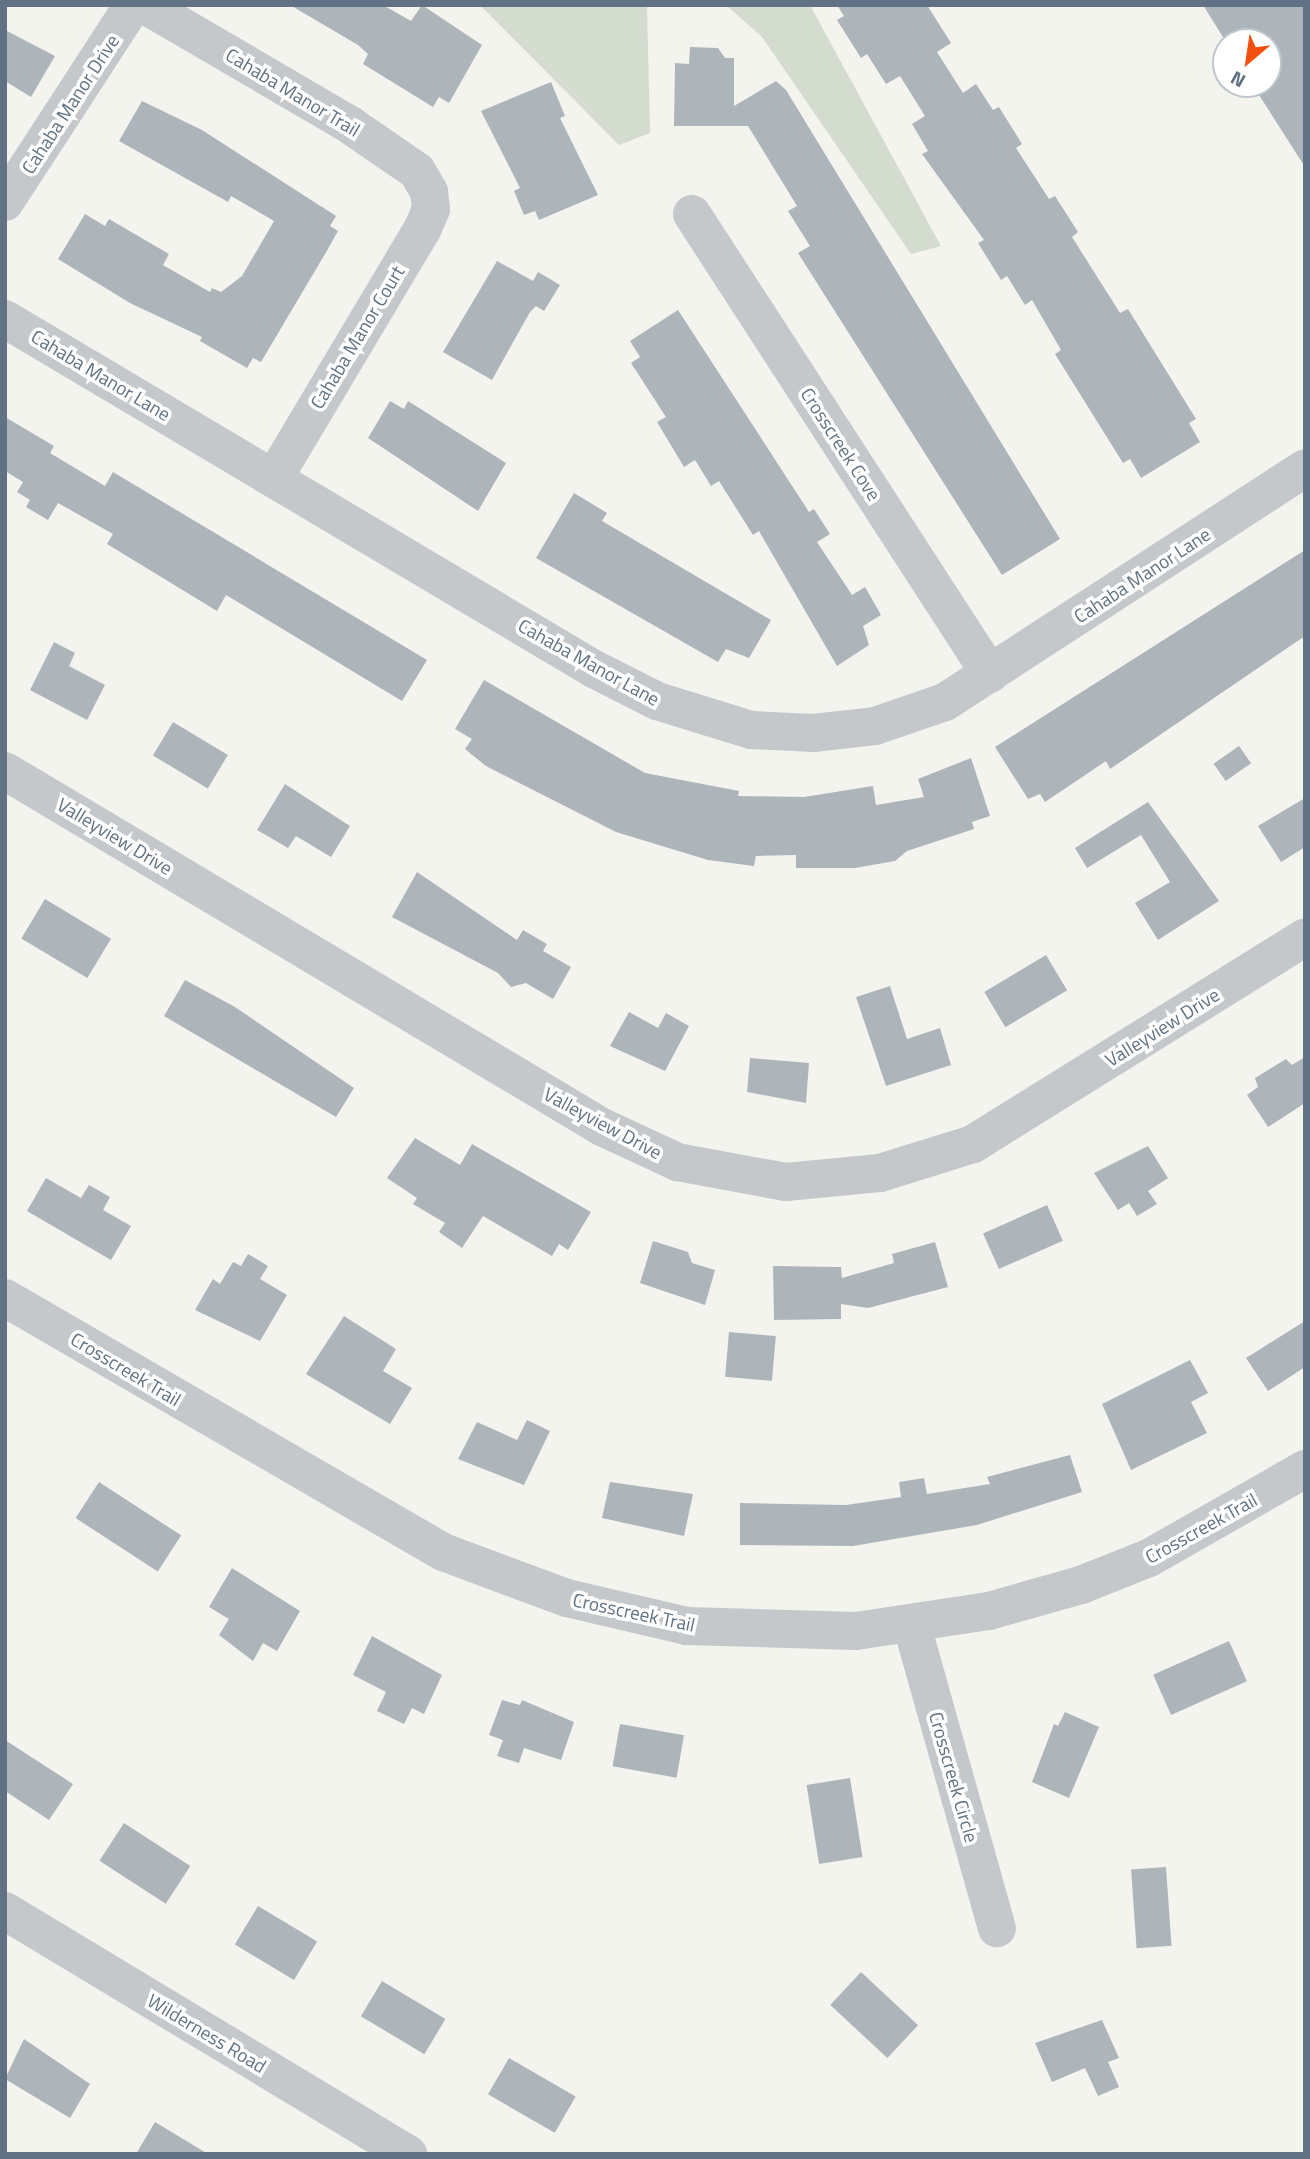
<!DOCTYPE html>
<style>
body{margin:0}
#map{position:relative;width:1310px;height:2159px;overflow:hidden;background:#f4f4ef;font-family:"Titillium Web",sans-serif}
div>[style]{position:absolute}
.green>*{inset:0;background:#d4dcd0}
.building>*{inset:0;background:#adb5ba;transform-origin:0 0}
.minor>*{height:38px;margin:-19px;padding:0 19px;transform-origin:19px;border-radius:19px;background:#c5c8cb}
span{translate:-50% -50%;white-space:nowrap;text-align:center;line-height:1.15;-webkit-text-stroke:7px #fff;paint-order:stroke}
.street-label{font-size:19px;color:#607283}
.frame{position:absolute;inset:0;border:7px solid #607283;pointer-events:none}
.north{position:absolute;left:1212px;top:28px;width:70px;height:70px;box-sizing:border-box;background:#fff;border:2px solid #bfc7cd;border-radius:50%;rotate:209deg;font-size:19px;font-weight:700;line-height:28px;text-align:center;color:#607283}
.north::after{content:'';display:block;margin:auto;width:24px;height:32px;background:#f3500f;clip-path:polygon(50% 0,100% 100%,50% 72%,0 100%)}
</style>
<div id="map">
<div class="green">
<div style="clip-path:polygon(480px 5px,647px 5px,650px 133px,619px 145px)"></div>
<div style="clip-path:polygon(726px 5px,810px 5px,941px 246px,911px 254px,762px 37px)"></div>
</div>
<div class="building">
<div style="clip-path:polygon(290px 5px,383px 5px,411px 21px,422px 5px,482px 45px,449px 103px,439px 97px,433px 107px,363px 64px,368px 54px,358px 45px)"></div>
<div style="clip-path:polygon(837px 5px,927px 5px,951px 43px,937px 52px,963px 93px,976px 84px,993px 110px,999px 107px,1022px 144px,1016px 148px,1049px 199px,1055px 196px,1078px 232px,1072px 237px,1120px 313px,1128px 309px,1196px 419px,1189px 423px,1200px 442px,1141px 478px,1130px 459px,1123px 463px,1055px 354px,1061px 350px,1032px 300px,1025px 305px,1007px 276px,1001px 280px,978px 243px,984px 240px,922px 154px,928px 151px,912px 124px,925px 116px,900px 76px,886px 84px,867px 54px,861px 58px,837px 20px,844px 16px)"></div>
<div style="clip-path:polygon(1203px 5px,1305px 5px,1305px 167px,1252px 84px,1268px 84px,1268px 42px,1226px 42px)"></div>
<div style="clip-path:polygon(5px 30px,55px 56px,31px 97px,5px 81px)"></div>
<div style="clip-path:polygon(690px 47px,718px 48px,725px 58px,734px 58px,734px 106px,776px 81px,786px 90px,1060px 539px,1002px 575px,798px 253px,810px 246px,788px 211px,797px 206px,748px 126px,674px 126px,675px 63px,689px 64px)"></div>
<div style="clip-path:polygon(551px 82px,565px 116px,560px 118px,598px 195px,539px 220px,535px 211px,524px 215px,514px 191px,520px 188px,481px 111px)"></div>
<div style="clip-path:polygon(142px 101px,202px 130px,336px 216px,330px 226px,338px 231px,325px 254px,261px 362px,253px 358px,247px 368px,200px 341px,202px 337px,130px 303px,58px 259px,85px 214px,105px 226px,109px 219px,169px 254px,163px 265px,210px 292px,212px 288px,221px 292px,242px 276px,274px 221px,231px 196px,228px 202px,119px 141px)"></div>
<div style="clip-path:polygon(497px 261px,533px 281px,538px 272px,560px 285px,544px 311px,536px 306px,530px 312px,492px 380px,443px 352px)"></div>
<div style="clip-path:polygon(678px 310px,809px 512px,814px 509px,830px 534px,817px 542px,852px 595px,865px 587px,881px 615px,863px 626px,869px 645px,837px 666px,759px 531px,753px 535px,719px 481px,711px 486px,695px 460px,684px 467px,657px 422px,666px 417px,631px 363px,640px 357px,630px 341px)"></div>
<div style="clip-path:polygon(390px 401px,404px 409px,408px 401px,506px 463px,478px 511px,368px 438px)"></div>
<div style="clip-path:polygon(5px 417px,54px 446px,50px 453px,105px 486px,113px 472px,427px 660px,402px 701px,226px 595px,217px 611px,107px 544px,113px 534px,58px 503px,48px 520px,26px 507px,30px 500px,17px 492px,23px 482px,5px 471px)"></div>
<div style="clip-path:polygon(574px 493px,607px 513px,602px 521px,771px 620px,749px 658px,726px 649px,718px 662px,536px 558px)"></div>
<div style="clip-path:polygon(1305px 550px,1305px 636px,1110px 769px,1106px 761px,1045px 802px,1040px 794px,1028px 799px,995px 747px)"></div>
<div style="clip-path:polygon(54px 642px,75px 653px,69px 666px,105px 685px,87px 720px,30px 690px)"></div>
<div style="clip-path:polygon(484px 680px,645px 773px,739px 791px,738px 796px,804px 797px,873px 786px,876px 805px,924px 797px,918px 779px,971px 758px,990px 816px,972px 822px,974px 829px,907px 851px,895px 861px,855px 868px,796px 868px,796px 855px,756px 856px,754px 866px,708px 860px,616px 832px,486px 766px,465px 749px,472px 739px,455px 729px)"></div>
<div style="left:173px;top:722px;width:64px;height:39px;rotate:31deg"></div>
<div style="left:1239px;top:746px;width:21px;height:31px;rotate:55deg"></div>
<div style="clip-path:polygon(285px 784px,350px 826px,331px 857px,296px 836px,288px 848px,257px 830px)"></div>
<div style="clip-path:polygon(1305px 798px,1305px 847px,1281px 862px,1258px 826px)"></div>
<div style="clip-path:polygon(1148px 802px,1219px 901px,1158px 940px,1135px 903px,1170px 882px,1141px 835px,1087px 868px,1075px 848px)"></div>
<div style="clip-path:polygon(417px 872px,517px 940px,523px 930px,547px 944px,543px 951px,571px 967px,553px 999px,526px 983px,511px 987px,498px 973px,392px 917px)"></div>
<div style="left:45px;top:899px;width:77px;height:46px;rotate:31deg"></div>
<div style="left:1046px;top:955px;width:41px;height:72px;rotate:59deg"></div>
<div style="clip-path:polygon(185px 980px,235px 1007px,354px 1088px,336px 1117px,164px 1016px)"></div>
<div style="clip-path:polygon(890px 986px,907px 1039px,940px 1028px,951px 1065px,886px 1086px,856px 997px)"></div>
<div style="clip-path:polygon(629px 1012px,658px 1028px,666px 1013px,689px 1026px,665px 1071px,610px 1046px)"></div>
<div style="clip-path:polygon(1305px 1057px,1305px 1103px,1268px 1127px,1247px 1095px,1258px 1087px,1255px 1078px,1286px 1059px,1292px 1065px)"></div>
<div style="clip-path:polygon(750px 1058px,809px 1063px,806px 1103px,747px 1092px)"></div>
<div style="clip-path:polygon(415px 1138px,460px 1165px,472px 1144px,591px 1212px,568px 1250px,559px 1244px,552px 1256px,483px 1216px,462px 1248px,439px 1232px,445px 1223px,413px 1204px,417px 1198px,387px 1178px)"></div>
<div style="clip-path:polygon(1148px 1146px,1168px 1178px,1148px 1191px,1157px 1204px,1137px 1216px,1129px 1203px,1118px 1210px,1094px 1173px)"></div>
<div style="clip-path:polygon(46px 1178px,81px 1198px,89px 1185px,110px 1197px,103px 1210px,131px 1226px,111px 1260px,27px 1211px)"></div>
<div style="left:1047px;top:1205px;width:39px;height:70px;rotate:66deg"></div>
<div style="clip-path:polygon(653px 1241px,688px 1252px,692px 1263px,715px 1270px,705px 1305px,640px 1283px)"></div>
<div style="clip-path:polygon(935px 1242px,948px 1287px,868px 1308px,841px 1304px,841px 1319px,774px 1320px,773px 1266px,841px 1267px,842px 1278px,894px 1263px,892px 1254px)"></div>
<div style="clip-path:polygon(248px 1254px,268px 1266px,260px 1279px,287px 1295px,260px 1341px,195px 1310px,213px 1279px,220px 1284px,233px 1262px,241px 1266px)"></div>
<div style="clip-path:polygon(344px 1316px,396px 1349px,383px 1371px,412px 1388px,390px 1424px,306px 1374px)"></div>
<div style="clip-path:polygon(1305px 1321px,1305px 1367px,1268px 1391px,1246px 1358px)"></div>
<div style="left:729px;top:1332px;width:47px;height:45px;rotate:5deg"></div>
<div style="clip-path:polygon(1190px 1360px,1208px 1393px,1191px 1402px,1207px 1433px,1131px 1470px,1102px 1404px)"></div>
<div style="clip-path:polygon(527px 1420px,550px 1431px,524px 1485px,458px 1459px,477px 1422px,517px 1440px)"></div>
<div style="clip-path:polygon(1070px 1455px,1082px 1492px,977px 1525px,853px 1546px,740px 1545px,740px 1503px,846px 1505px,901px 1497px,899px 1482px,924px 1478px,927px 1494px,990px 1484px,987px 1477px)"></div>
<div style="left:99px;top:1482px;width:98px;height:43px;rotate:33deg"></div>
<div style="clip-path:polygon(610px 1482px,693px 1494px,684px 1536px,602px 1518px)"></div>
<div style="clip-path:polygon(232px 1568px,300px 1611px,277px 1651px,263px 1643px,253px 1661px,219px 1635px,229px 1619px,209px 1607px)"></div>
<div style="clip-path:polygon(372px 1636px,442px 1675px,424px 1714px,412px 1708px,404px 1724px,377px 1711px,386px 1692px,353px 1675px)"></div>
<div style="left:1229px;top:1641px;width:44px;height:83px;rotate:66deg"></div>
<div style="clip-path:polygon(502px 1700px,520px 1705px,522px 1700px,574px 1722px,561px 1760px,524px 1748px,519px 1763px,497px 1756px,503px 1740px,489px 1735px)"></div>
<div style="clip-path:polygon(1065px 1712px,1099px 1727px,1069px 1798px,1032px 1782px,1054px 1724px,1058px 1726px)"></div>
<div style="left:620px;top:1724px;width:65px;height:43px;rotate:10deg"></div>
<div style="clip-path:polygon(5px 1740px,73px 1784px,49px 1820px,5px 1791px)"></div>
<div style="left:850px;top:1778px;width:80px;height:44px;rotate:81deg"></div>
<div style="left:124px;top:1823px;width:79px;height:45px;rotate:33deg"></div>
<div style="left:1166px;top:1867px;width:79px;height:35px;rotate:86deg"></div>
<div style="left:258px;top:1906px;width:69px;height:45px;rotate:31deg"></div>
<div style="left:861px;top:1972px;width:78px;height:45px;rotate:43deg"></div>
<div style="left:382px;top:1981px;width:74px;height:41px;rotate:31deg"></div>
<div style="clip-path:polygon(1102px 2020px,1119px 2058px,1108px 2062px,1119px 2087px,1098px 2096px,1085px 2068px,1052px 2082px,1035px 2043px)"></div>
<div style="clip-path:polygon(24px 2039px,90px 2084px,70px 2118px,5px 2079px)"></div>
<div style="left:509px;top:2058px;width:77px;height:42px;rotate:30deg"></div>
<div style="clip-path:polygon(155px 2122px,208px 2154px,136px 2154px)"></div>
</div>
<div class="minor">
<div style="left:145px;top:5px;width:238px;rotate:30.3deg"></div>
<div style="left:350px;top:125px;width:81px;rotate:34.5deg"></div>
<div style="left:417px;top:171px;width:24px;rotate:60deg"></div>
<div style="left:429px;top:192px;width:17px;rotate:83deg"></div>
<div style="left:431px;top:209px;width:21px;rotate:113deg"></div>
<div style="left:423px;top:228px;width:291px;rotate:120.8deg"></div>
<div style="left:5px;top:202px;width:235px;rotate:-57deg"></div>
<div style="left:692px;top:214px;width:548px;rotate:57.06deg"></div>
<div style="left:5px;top:319px;width:683px;rotate:30.73deg"></div>
<div style="left:592px;top:668px;width:73px;rotate:26.9deg"></div>
<div style="left:657px;top:701px;width:98px;rotate:17.1deg"></div>
<div style="left:751px;top:730px;width:62px;rotate:2.8deg"></div>
<div style="left:813px;top:733px;width:62px;rotate:-6.4deg"></div>
<div style="left:875px;top:726px;width:74px;rotate:-18.9deg"></div>
<div style="left:945px;top:702px;width:429px;rotate:-33deg"></div>
<div style="left:5px;top:771px;width:695px;rotate:30.81deg"></div>
<div style="left:602px;top:1127px;width:83px;rotate:25deg"></div>
<div style="left:677px;top:1162px;width:111px;rotate:10.4deg"></div>
<div style="left:786px;top:1182px;width:94px;rotate:-5.5deg"></div>
<div style="left:880px;top:1173px;width:97px;rotate:-17.3deg"></div>
<div style="left:973px;top:1144px;width:391px;rotate:-31.9deg"></div>
<div style="left:5px;top:1298px;width:506px;rotate:30.11deg"></div>
<div style="left:443px;top:1552px;width:132px;rotate:20.4deg"></div>
<div style="left:567px;top:1598px;width:122px;rotate:13.2deg"></div>
<div style="left:686px;top:1626px;width:170px;rotate:1.7deg"></div>
<div style="left:856px;top:1631px;width:134px;rotate:-8.6deg"></div>
<div style="left:989px;top:1611px;width:96px;rotate:-15.8deg"></div>
<div style="left:1081px;top:1585px;width:73px;rotate:-21.7deg"></div>
<div style="left:1149px;top:1558px;width:180px;rotate:-29.7deg"></div>
<div style="left:912px;top:1626px;width:314px;rotate:74.3deg"></div>
<div style="left:5px;top:1911px;width:471px;rotate:31.1deg"></div>
</div>
<div class="street-label">
<span style="left:293px;top:92px;rotate:31deg">Cahaba Manor Trail</span>
<span style="left:70px;top:104px;rotate:-57deg">Cahaba Manor Drive</span>
<span style="left:357px;top:337px;rotate:-59deg">Cahaba Manor Court</span>
<span style="left:101px;top:375px;rotate:31deg">Cahaba Manor Lane</span>
<span style="left:841px;top:444px;rotate:57deg">Crosscreek Cove</span>
<span style="left:1142px;top:575px;rotate:-33deg">Cahaba Manor Lane</span>
<span style="left:589px;top:662px;rotate:29deg">Cahaba Manor Lane</span>
<span style="left:115px;top:836px;rotate:31deg">Valleyview Drive</span>
<span style="left:1162px;top:1027px;rotate:-32deg">Valleyview Drive</span>
<span style="left:603px;top:1123px;rotate:28deg">Valleyview Drive</span>
<span style="left:126px;top:1369px;rotate:31deg">Crosscreek Trail</span>
<span style="left:1201px;top:1528px;rotate:-29deg">Crosscreek Trail</span>
<span style="left:634px;top:1612px;rotate:12deg">Crosscreek Trail</span>
<span style="left:954px;top:1777px;rotate:74deg">Crosscreek Circle</span>
<span style="left:207px;top:2033px;rotate:31deg">Wilderness Road</span>
</div>
<div class="frame"></div>
<div class="north">N</div>
</div>
